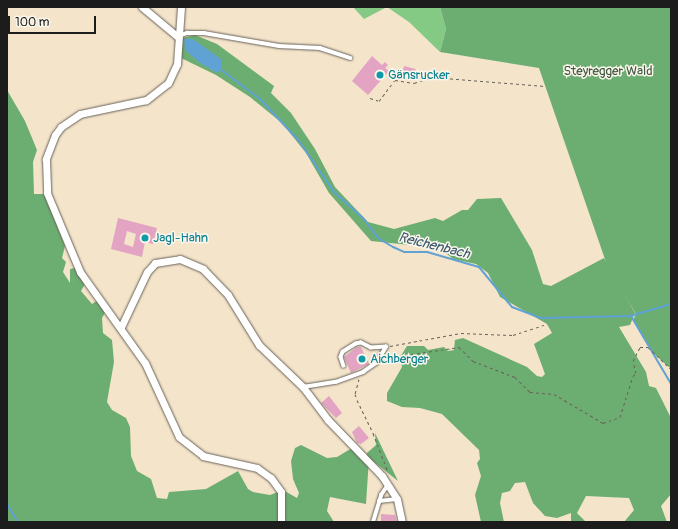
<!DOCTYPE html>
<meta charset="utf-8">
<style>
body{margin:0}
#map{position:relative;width:678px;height:529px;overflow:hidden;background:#f4e4ca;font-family:Pangolin,sans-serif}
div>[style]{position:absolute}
.green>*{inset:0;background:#85ca84}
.forest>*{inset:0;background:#6cae72}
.water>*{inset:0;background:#60a2d4}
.stream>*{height:2px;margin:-1px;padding:0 1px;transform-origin:1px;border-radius:1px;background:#60a2d4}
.building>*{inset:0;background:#e2a4c2;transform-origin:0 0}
.path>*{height:1px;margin-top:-0.5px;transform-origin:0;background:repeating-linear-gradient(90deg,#686259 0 3px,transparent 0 6px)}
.roads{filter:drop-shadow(0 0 1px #686259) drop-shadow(0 0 1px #686259)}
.lane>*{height:3.5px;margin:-1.75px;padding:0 1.75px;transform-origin:1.75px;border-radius:1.75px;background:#fff}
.street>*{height:7px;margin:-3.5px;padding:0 3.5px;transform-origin:3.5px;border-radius:3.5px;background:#fff}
.dots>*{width:11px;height:11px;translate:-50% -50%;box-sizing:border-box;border:2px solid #fbf7ec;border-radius:50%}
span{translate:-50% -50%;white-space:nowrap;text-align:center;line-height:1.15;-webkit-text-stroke:3px #fbf7ec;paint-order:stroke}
.park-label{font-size:13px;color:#415940}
.culture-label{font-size:13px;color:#0d838f}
.left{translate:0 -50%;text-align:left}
.water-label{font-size:14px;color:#3b586f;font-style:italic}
.frame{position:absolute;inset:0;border:8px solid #1c1c1c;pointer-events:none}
.scale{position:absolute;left:8px;top:16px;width:88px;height:18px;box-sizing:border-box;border:2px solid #1c1c1c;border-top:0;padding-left:5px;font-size:12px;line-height:14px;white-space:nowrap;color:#1c1c1c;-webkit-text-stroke:3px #fbf7ec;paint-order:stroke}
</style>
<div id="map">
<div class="green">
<div style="clip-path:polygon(353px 7px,440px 7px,446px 29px,440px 52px,409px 22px,387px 7px,364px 19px)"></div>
</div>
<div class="forest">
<div style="clip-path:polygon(440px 7px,671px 7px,671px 369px,653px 353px,633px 320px,636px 314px,608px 268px,539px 68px,440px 52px,446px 29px)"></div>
<div style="clip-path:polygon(195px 35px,217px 44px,274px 86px,271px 93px,291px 113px,315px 149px,335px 187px,368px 222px,394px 229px,435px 218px,443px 221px,462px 210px,468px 210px,477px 199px,501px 198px,532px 250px,543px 284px,551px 286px,604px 258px,635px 313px,630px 325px,619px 327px,646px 372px,649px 386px,656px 388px,671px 418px,671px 494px,661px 506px,667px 522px,624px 522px,634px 510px,629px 498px,586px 496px,577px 513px,586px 522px,571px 522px,571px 513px,557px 518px,545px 516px,533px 503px,525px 482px,515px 483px,510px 491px,502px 493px,500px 503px,504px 522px,481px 522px,475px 495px,481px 476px,477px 463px,480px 459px,479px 450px,442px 414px,420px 408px,402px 407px,387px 401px,387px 393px,402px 367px,400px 357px,407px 346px,424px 346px,428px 350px,444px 347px,448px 351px,454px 350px,455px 340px,463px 338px,527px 367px,537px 376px,542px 377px,545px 374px,534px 344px,552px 333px,547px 324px,500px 297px,488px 273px,476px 264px,453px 259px,440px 248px,371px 241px,329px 193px,306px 153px,282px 123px,250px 97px,216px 75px,181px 58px,182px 38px)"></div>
<div style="clip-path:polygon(7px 90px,25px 121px,37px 150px,33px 162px,34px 194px,45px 194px,65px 246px,62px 258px,66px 262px,63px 272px,70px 283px,70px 269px,75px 268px,85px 284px,81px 291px,92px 304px,98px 300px,106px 311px,102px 318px,103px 333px,112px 340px,114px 362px,107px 402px,112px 410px,126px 418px,130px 427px,131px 456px,137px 471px,151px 479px,157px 498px,167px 499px,169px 492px,206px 489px,238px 471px,248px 489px,253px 492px,270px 495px,283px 490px,297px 498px,299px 493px,293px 479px,291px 461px,295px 448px,301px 445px,327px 458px,337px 457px,352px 448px,367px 459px,367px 453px,376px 445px,375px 433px,398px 481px,369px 458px,366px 504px,330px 497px,327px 511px,334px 522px,7px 522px)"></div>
</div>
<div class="water">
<div style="clip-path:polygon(184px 39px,193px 39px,221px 59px,221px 70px,217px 73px,200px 63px,185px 50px)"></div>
</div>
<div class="stream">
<div style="left:220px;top:69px;width:50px;rotate:36.9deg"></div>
<div style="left:260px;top:99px;width:57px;rotate:47.1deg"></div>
<div style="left:299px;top:141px;width:62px;rotate:55.5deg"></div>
<div style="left:334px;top:192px;width:39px;rotate:42deg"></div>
<div style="left:363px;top:218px;width:25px;rotate:53deg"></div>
<div style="left:378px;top:238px;width:17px;rotate:31deg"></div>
<div style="left:393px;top:247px;width:12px;rotate:24deg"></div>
<div style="left:404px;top:252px;width:23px"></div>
<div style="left:427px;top:252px;width:54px;rotate:16.1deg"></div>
<div style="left:479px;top:267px;width:52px;rotate:50.5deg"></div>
<div style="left:512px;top:307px;width:30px;rotate:21deg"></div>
<div style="left:540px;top:318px;width:90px;rotate:-1.3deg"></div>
<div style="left:630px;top:316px;width:43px;rotate:-16.3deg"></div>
<div style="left:631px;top:316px;width:79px;rotate:59.5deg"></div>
<div style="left:7px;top:504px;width:21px;rotate:59deg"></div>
</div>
<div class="building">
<div style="clip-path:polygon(372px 56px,382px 65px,385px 62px,388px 65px,385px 68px,389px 71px,368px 95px,352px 81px)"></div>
<div style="left:404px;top:66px;width:12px;height:7px;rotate:14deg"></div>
<div style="clip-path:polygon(evenodd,118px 218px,157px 228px,153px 244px,145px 242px,142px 257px,111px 249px,118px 218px,127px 231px,136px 234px,133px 247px,124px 244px,127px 231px)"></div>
<div style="clip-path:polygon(357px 347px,361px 347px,369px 364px,351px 373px,344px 357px)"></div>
<div style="clip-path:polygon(329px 396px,342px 413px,336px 418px,321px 403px)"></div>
<div style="clip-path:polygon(359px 426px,369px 438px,361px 444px,357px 443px,352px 432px)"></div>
<div style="clip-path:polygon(381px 514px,395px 515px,397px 522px,381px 522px)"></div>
</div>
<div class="path">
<div style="left:370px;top:98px;width:9px;rotate:18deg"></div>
<div style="left:379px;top:101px;width:26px;rotate:-53deg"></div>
<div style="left:395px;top:80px;width:19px;rotate:9deg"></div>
<div style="left:414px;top:83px;width:19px;rotate:-18deg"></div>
<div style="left:432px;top:77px;width:113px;rotate:4.6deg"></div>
<div style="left:390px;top:346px;width:72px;rotate:-10.4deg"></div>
<div style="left:461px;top:333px;width:52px;rotate:2.2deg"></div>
<div style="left:513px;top:335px;width:36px;rotate:-18deg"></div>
<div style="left:382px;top:361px;width:18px;rotate:-16deg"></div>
<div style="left:399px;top:356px;width:61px;rotate:-8.5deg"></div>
<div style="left:459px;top:347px;width:20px;rotate:45deg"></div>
<div style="left:473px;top:361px;width:45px;rotate:20.9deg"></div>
<div style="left:515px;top:377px;width:21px;rotate:45deg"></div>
<div style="left:530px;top:392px;width:24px;rotate:5deg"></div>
<div style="left:554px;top:394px;width:57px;rotate:30.6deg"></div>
<div style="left:603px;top:423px;width:18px;rotate:-19deg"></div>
<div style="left:620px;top:417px;width:43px;rotate:-72.4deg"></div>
<div style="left:633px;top:376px;width:4px;rotate:-45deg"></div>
<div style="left:636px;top:373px;width:12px;rotate:-104deg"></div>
<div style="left:633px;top:361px;width:16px;rotate:-63deg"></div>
<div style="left:640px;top:347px;width:8px"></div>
<div style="left:648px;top:347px;width:32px;rotate:44deg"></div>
<div style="left:359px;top:379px;width:16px;rotate:105deg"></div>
<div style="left:355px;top:394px;width:6px;rotate:72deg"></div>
<div style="left:357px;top:400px;width:37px;rotate:64deg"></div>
<div style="left:373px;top:433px;width:42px;rotate:69deg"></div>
</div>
<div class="roads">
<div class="lane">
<div style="left:179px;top:36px;width:9px;rotate:-21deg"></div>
<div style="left:187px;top:33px;width:17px"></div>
<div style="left:204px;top:33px;width:76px;rotate:9.8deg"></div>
<div style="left:279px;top:46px;width:41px;rotate:2.8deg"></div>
<div style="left:320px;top:48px;width:32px;rotate:18deg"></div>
<div style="left:303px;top:387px;width:33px;rotate:-9deg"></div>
<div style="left:336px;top:382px;width:29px;rotate:-20deg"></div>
<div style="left:363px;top:372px;width:16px;rotate:-35deg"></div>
<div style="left:376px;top:363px;width:19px;rotate:-58deg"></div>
<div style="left:386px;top:347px;width:15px;rotate:176deg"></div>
<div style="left:371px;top:348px;width:11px;rotate:-153deg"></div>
<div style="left:361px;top:343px;width:5px;rotate:169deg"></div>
<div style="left:356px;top:344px;width:15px;rotate:148deg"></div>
<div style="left:343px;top:352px;width:5px;rotate:112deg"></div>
<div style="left:341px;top:357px;width:9px;rotate:72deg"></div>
<div style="left:379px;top:501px;width:18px;rotate:-6deg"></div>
<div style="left:373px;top:522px;width:28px;rotate:-73deg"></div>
<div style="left:381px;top:495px;width:12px;rotate:-55deg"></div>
</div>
<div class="street">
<div style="left:142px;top:7px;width:47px;rotate:39.8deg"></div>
<div style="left:181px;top:7px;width:57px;rotate:94deg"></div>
<div style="left:177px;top:64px;width:21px;rotate:115deg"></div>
<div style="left:168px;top:83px;width:28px;rotate:142deg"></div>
<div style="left:146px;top:100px;width:67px;rotate:168deg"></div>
<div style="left:80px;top:114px;width:23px;rotate:146deg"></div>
<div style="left:61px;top:127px;width:10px;rotate:127deg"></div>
<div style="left:55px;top:135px;width:26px;rotate:111deg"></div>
<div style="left:46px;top:159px;width:34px;rotate:88deg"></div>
<div style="left:47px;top:193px;width:86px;rotate:67.3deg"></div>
<div style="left:80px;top:272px;width:112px;rotate:54.5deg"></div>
<div style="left:145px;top:363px;width:81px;rotate:65.3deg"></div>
<div style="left:179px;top:437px;width:31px;rotate:38deg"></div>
<div style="left:203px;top:456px;width:55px;rotate:12.5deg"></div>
<div style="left:257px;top:468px;width:17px;rotate:36deg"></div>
<div style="left:271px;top:478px;width:17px;rotate:54deg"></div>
<div style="left:281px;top:492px;width:30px;rotate:90deg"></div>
<div style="left:121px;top:327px;width:61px;rotate:-64.7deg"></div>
<div style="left:147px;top:272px;width:12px;rotate:-48deg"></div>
<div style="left:155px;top:263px;width:25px;rotate:-9deg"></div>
<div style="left:180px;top:259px;width:25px;rotate:23deg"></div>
<div style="left:203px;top:269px;width:36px;rotate:46deg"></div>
<div style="left:228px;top:295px;width:59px;rotate:58.2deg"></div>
<div style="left:259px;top:345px;width:61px;rotate:43.7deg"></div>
<div style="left:303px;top:387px;width:41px;rotate:52.9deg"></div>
<div style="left:328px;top:420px;width:78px;rotate:46deg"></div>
<div style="left:382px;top:476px;width:27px;rotate:57deg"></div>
<div style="left:397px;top:499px;width:24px;rotate:78deg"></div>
</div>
</div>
<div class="dots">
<div style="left:380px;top:75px;background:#0f9aa8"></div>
<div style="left:145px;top:238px;background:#0f9aa8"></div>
<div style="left:362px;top:359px;background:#0f9aa8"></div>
</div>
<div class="park-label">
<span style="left:608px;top:71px">Steyregger Wald</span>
</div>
<div class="culture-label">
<span class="left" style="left:388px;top:75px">Gänsrucker</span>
<span class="left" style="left:153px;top:238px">Jagl-Hahn</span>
<span class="left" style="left:370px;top:359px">Aichberger</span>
</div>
<div class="water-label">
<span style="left:434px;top:246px;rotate:14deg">Reichenbach</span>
</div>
<div class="frame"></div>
<div class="scale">100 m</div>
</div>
